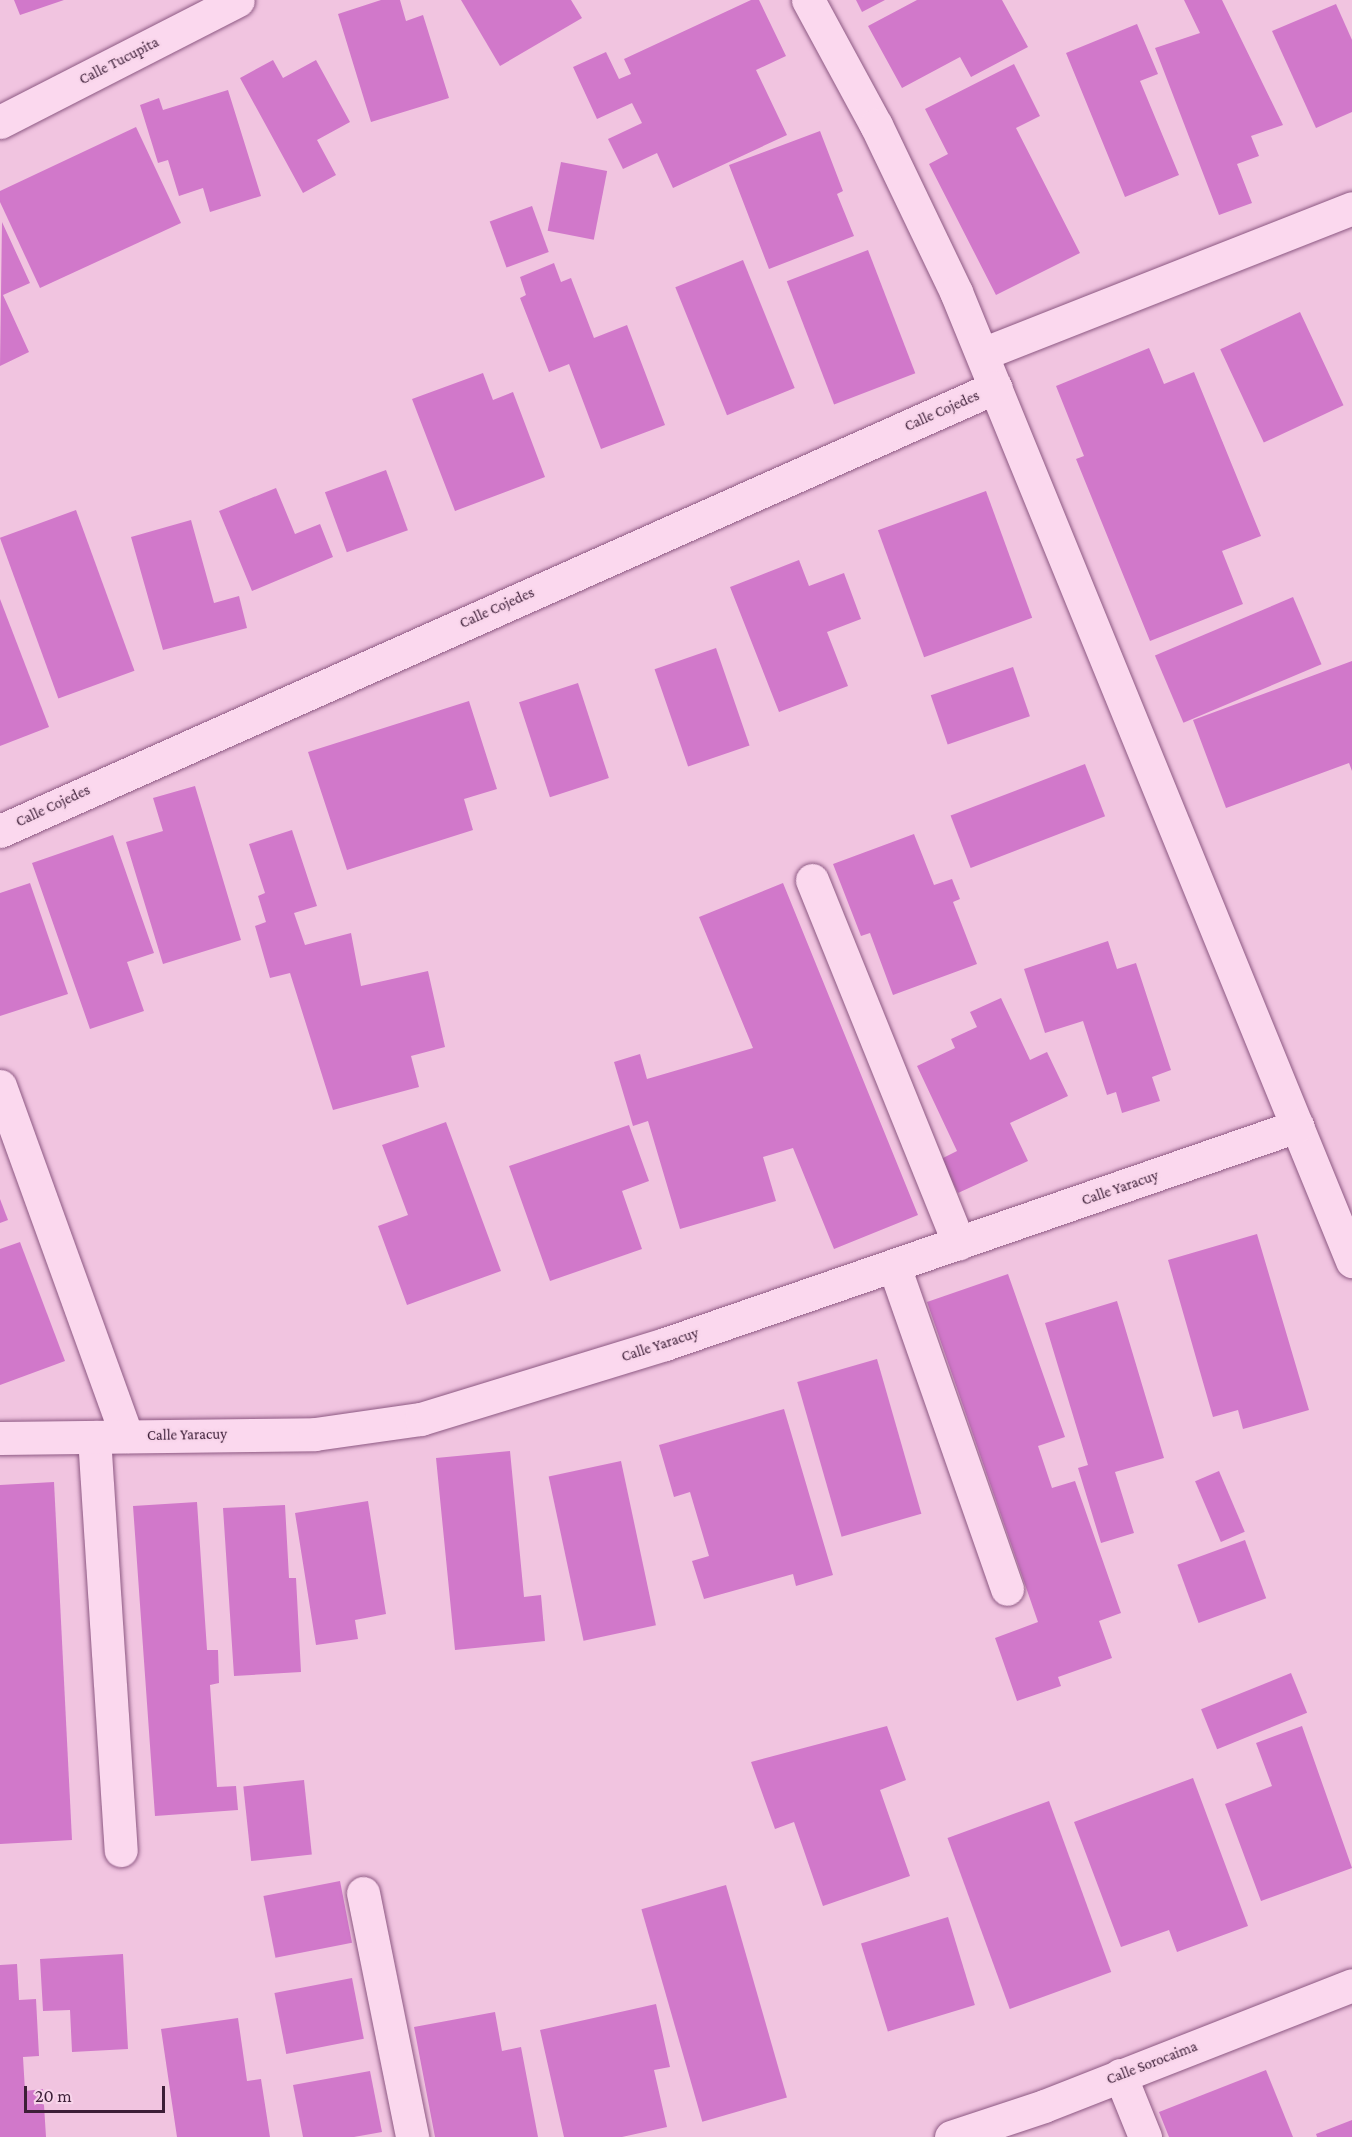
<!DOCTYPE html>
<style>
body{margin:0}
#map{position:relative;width:1352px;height:2137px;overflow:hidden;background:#f1c4e0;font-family:"Crimson Pro",serif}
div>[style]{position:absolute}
.building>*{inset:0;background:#d178ca;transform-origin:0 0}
.roads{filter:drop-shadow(0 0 2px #8d5983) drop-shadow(0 0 2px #8d5983)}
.minor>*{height:33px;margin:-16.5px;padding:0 16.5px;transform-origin:16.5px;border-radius:16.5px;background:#fbd8ee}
span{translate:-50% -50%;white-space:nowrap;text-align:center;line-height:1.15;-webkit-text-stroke:4.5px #f8d4ea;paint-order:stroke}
.street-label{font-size:15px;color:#3c1e37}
.scale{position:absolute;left:24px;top:2086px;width:141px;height:27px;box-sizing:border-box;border:3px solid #3c1e37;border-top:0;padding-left:8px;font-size:18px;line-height:21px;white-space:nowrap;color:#3c1e37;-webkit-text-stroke:4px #f8d4ea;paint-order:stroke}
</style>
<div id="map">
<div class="building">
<div style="clip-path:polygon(14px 0,64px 0,20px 15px)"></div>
<div style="clip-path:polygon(381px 0,400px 0,406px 21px,423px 15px,449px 98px,371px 122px,338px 14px)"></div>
<div style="clip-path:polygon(461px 0,571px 0,582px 18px,500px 66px)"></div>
<div style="clip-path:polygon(751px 0,759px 0,786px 56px,756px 70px,787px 135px,673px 188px,657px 153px,623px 169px,608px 139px,642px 123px,632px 103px,597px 119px,573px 67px,606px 52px,619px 79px,631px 74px,624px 59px)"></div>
<div style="clip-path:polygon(856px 0,885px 0,862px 12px)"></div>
<div style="clip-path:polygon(917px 0,1002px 0,1028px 47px,971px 77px,960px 57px,902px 88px,868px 26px)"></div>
<div style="clip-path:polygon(1184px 0,1222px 0,1283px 125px,1251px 136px,1259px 156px,1237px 164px,1252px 203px,1219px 215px,1155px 48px,1200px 33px)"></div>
<div style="clip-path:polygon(1336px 4px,1352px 40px,1352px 112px,1316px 128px,1272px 31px)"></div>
<div style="clip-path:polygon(1137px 24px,1158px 74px,1140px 81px,1179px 175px,1125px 197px,1066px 53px)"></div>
<div style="clip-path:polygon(273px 60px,283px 78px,316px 60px,350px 122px,317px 140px,336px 175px,303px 193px,240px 78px)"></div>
<div style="clip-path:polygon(1014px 64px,1040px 116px,1016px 128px,1080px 253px,996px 295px,929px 164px,948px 154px,925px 109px)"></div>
<div style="clip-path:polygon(228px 90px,261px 196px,210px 212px,203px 188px,179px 196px,168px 160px,158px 163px,140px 105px,159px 98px,163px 110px)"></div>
<div style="clip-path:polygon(136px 127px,181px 223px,40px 288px,0 202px,0 191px)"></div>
<div style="clip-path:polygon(820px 131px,843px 191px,837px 194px,854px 236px,769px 269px,729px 165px)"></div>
<div style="left:561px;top:162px;width:47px;height:70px;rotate:11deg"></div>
<div style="left:532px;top:206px;width:49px;height:45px;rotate:70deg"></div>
<div style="clip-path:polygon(2px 222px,30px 283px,3px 295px,29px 352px,0 366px)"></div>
<div style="left:868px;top:250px;width:132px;height:87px;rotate:69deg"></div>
<div style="left:743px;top:260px;width:138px;height:73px;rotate:68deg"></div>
<div style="clip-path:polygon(554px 263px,561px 282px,571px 278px,594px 338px,627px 325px,665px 425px,601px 449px,569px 364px,549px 372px,520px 298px,526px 295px,520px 277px)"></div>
<div style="left:1300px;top:312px;width:103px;height:88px;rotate:65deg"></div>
<div style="clip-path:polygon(1149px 348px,1164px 384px,1194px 372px,1261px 536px,1222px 551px,1243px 604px,1150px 641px,1076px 459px,1084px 456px,1056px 386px)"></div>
<div style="clip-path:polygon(483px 373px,493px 400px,513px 392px,545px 477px,455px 511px,412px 399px)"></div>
<div style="left:386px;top:470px;width:64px;height:65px;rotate:70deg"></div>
<div style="clip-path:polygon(276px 488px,295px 534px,320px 524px,333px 557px,252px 591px,219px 511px)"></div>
<div style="left:986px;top:491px;width:135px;height:115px;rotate:70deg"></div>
<div style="left:76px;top:510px;width:171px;height:81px;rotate:70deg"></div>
<div style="clip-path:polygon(191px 520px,214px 603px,239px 596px,247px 628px,163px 650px,131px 537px)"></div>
<div style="clip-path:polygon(799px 560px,809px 586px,844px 573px,861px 619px,827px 632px,848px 686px,779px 712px,730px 587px)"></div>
<div style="left:1293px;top:597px;width:73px;height:150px;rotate:67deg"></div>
<div style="clip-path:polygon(0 599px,49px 727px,0 746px)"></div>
<div style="left:716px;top:648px;width:103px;height:65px;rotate:71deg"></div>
<div style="clip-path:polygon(1352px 661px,1352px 771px,1349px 763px,1226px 808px,1193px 720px)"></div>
<div style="left:1013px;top:667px;width:52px;height:87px;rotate:71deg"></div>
<div style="left:578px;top:683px;width:100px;height:62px;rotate:72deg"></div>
<div style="clip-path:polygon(469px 701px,497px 789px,464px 799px,473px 830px,347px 870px,308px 752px)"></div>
<div style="left:1085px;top:764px;width:56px;height:144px;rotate:69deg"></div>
<div style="clip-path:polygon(195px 786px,241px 940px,163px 964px,126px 842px,163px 831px,153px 798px)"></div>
<div style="clip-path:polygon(292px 830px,317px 906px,294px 913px,305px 945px,351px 933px,361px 986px,428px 971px,445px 1047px,411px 1056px,419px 1087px,333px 1110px,290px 973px,270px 978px,255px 926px,266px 922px,258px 896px,265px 893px,249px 844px)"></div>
<div style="clip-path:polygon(914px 834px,934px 885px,952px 879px,960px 899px,953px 902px,977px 964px,893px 995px,870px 933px,861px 936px,833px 864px)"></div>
<div style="clip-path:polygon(113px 835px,154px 953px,127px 962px,144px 1011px,90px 1029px,32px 863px)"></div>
<div style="clip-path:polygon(30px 883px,68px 994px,0 1016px,0 893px)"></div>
<div style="clip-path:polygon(783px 883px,918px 1215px,834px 1249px,793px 1148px,763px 1157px,776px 1201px,680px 1229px,648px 1121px,633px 1126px,614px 1062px,640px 1054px,647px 1079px,753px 1048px,699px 917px)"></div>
<div style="clip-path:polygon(1108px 941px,1117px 969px,1136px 963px,1171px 1070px,1152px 1077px,1160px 1101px,1122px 1113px,1116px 1092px,1107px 1095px,1083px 1021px,1045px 1033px,1024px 969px)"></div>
<div style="clip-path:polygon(1001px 998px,1030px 1060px,1047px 1052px,1068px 1096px,1010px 1123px,1028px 1161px,958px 1193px,941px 1159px,957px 1151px,917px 1066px,955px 1048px,951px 1039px,977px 1027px,970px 1012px)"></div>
<div style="clip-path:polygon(446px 1122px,501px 1271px,407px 1305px,378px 1226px,408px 1215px,382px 1145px)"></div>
<div style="clip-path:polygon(629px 1125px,649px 1181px,622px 1191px,642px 1249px,550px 1281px,509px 1166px)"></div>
<div style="clip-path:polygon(0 1199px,8px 1220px,0 1223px)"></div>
<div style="clip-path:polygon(1257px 1234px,1309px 1410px,1243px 1429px,1238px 1410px,1213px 1417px,1168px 1260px)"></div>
<div style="clip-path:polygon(20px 1242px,65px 1361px,0 1385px,0 1249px)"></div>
<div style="clip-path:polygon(1008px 1274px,1065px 1437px,1038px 1446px,1052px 1488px,1075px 1481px,1121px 1613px,1099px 1621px,1112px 1658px,1058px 1677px,1061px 1686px,1017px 1701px,995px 1638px,1038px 1622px,927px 1302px)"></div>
<div style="clip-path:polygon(1117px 1301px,1164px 1458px,1115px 1472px,1134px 1533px,1101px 1543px,1078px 1468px,1088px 1465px,1045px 1323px)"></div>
<div style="left:877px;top:1359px;width:161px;height:83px;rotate:74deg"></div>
<div style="clip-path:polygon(784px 1409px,833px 1575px,796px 1586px,793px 1574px,704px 1599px,692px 1561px,709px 1556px,690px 1492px,674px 1497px,659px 1445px)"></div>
<div style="clip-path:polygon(510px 1451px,524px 1597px,541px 1595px,545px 1641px,455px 1650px,436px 1458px)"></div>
<div style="left:621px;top:1461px;width:168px;height:74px;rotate:78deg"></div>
<div style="left:1219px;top:1471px;width:66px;height:26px;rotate:67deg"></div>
<div style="clip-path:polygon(54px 1482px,72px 1840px,0 1844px,0 1485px)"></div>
<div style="clip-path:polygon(368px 1501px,386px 1614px,355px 1620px,358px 1639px,316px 1645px,295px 1513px)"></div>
<div style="clip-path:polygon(197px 1502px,207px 1650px,218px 1650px,219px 1683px,210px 1685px,217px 1787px,236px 1786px,238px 1810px,155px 1816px,133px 1506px)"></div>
<div style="clip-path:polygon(285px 1505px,289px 1578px,296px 1578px,301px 1672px,234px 1676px,223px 1508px)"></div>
<div style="left:1245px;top:1540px;width:62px;height:72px;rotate:70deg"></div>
<div style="left:1291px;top:1673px;width:43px;height:97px;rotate:68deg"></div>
<div style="clip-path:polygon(887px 1726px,906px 1780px,880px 1790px,910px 1876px,823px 1906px,794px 1822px,775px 1829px,751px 1762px)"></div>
<div style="clip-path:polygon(1302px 1726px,1352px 1868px,1261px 1901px,1225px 1804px,1272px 1786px,1256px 1743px)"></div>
<div style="clip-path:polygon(1193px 1778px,1248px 1926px,1177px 1952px,1169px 1930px,1121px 1947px,1074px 1822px)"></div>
<div style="left:304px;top:1780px;width:75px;height:61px;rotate:84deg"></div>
<div style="left:1049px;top:1801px;width:182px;height:108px;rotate:70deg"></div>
<div style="left:340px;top:1881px;width:63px;height:78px;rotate:79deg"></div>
<div style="left:726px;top:1885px;width:221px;height:88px;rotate:74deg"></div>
<div style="left:948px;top:1917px;width:92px;height:91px;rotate:73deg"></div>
<div style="clip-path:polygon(123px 1954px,128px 2049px,72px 2052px,70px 2010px,43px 2011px,40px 1959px)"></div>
<div style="clip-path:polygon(17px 1964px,19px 2000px,36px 1999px,39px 2056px,23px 2057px,25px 2091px,43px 2089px,46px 2137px,0 2137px,0 1965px)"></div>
<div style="left:352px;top:1978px;width:62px;height:79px;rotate:79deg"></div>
<div style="clip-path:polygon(656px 2004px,670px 2067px,654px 2070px,667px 2127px,622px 2137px,564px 2137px,540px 2030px)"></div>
<div style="clip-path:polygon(495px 2012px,502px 2051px,521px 2047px,538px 2137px,435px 2137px,414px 2027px)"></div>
<div style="clip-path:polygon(238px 2018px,247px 2081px,261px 2079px,270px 2137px,177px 2137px,161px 2029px)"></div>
<div style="clip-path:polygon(1266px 2070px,1293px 2137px,1169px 2137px,1159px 2112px)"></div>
<div style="clip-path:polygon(370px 2071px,382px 2132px,354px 2137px,303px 2137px,293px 2085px)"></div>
<div style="clip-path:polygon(1352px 2120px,1352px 2137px,1317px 2137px,1316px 2134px)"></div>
</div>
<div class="roads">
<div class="minor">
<div style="left:808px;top:0;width:142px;rotate:61.5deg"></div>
<div style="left:876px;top:125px;width:185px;rotate:64.4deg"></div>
<div style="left:956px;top:292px;width:1047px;rotate:67.77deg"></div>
<div style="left:0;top:122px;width:267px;rotate:-27.1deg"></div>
<div style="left:982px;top:354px;width:398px;rotate:-21.5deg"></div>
<div style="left:0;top:831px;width:1090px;rotate:-24.03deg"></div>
<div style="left:812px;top:880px;width:392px;rotate:68deg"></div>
<div style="left:0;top:1086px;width:372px;rotate:70.1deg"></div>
<div style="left:894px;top:1266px;width:342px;rotate:70.7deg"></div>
<div style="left:94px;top:1437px;width:414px;rotate:86.3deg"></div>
<div style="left:0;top:1438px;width:315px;rotate:-0.7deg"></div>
<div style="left:315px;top:1434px;width:107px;rotate:-8.1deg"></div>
<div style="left:421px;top:1419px;width:255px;rotate:-17.1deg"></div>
<div style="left:665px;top:1344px;width:669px;rotate:-19.03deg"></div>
<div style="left:363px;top:1893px;width:249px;rotate:78.6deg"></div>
<div style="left:1120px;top:2075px;width:67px;rotate:68deg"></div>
<div style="left:951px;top:2137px;width:98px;rotate:-18.4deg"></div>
<div style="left:1044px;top:2106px;width:331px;rotate:-21.4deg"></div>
</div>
</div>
<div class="street-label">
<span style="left:119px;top:61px;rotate:-27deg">Calle Tucupita</span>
<span style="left:942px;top:411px;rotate:-24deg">Calle Cojedes</span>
<span style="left:497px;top:608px;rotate:-24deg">Calle Cojedes</span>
<span style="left:53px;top:806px;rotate:-25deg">Calle Cojedes</span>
<span style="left:1120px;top:1188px;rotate:-19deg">Calle Yaracuy</span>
<span style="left:660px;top:1345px;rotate:-18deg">Calle Yaracuy</span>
<span style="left:187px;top:1435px;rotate:-1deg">Calle Yaracuy</span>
<span style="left:1152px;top:2063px;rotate:-21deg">Calle Sorocaima</span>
</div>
<div class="scale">20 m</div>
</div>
